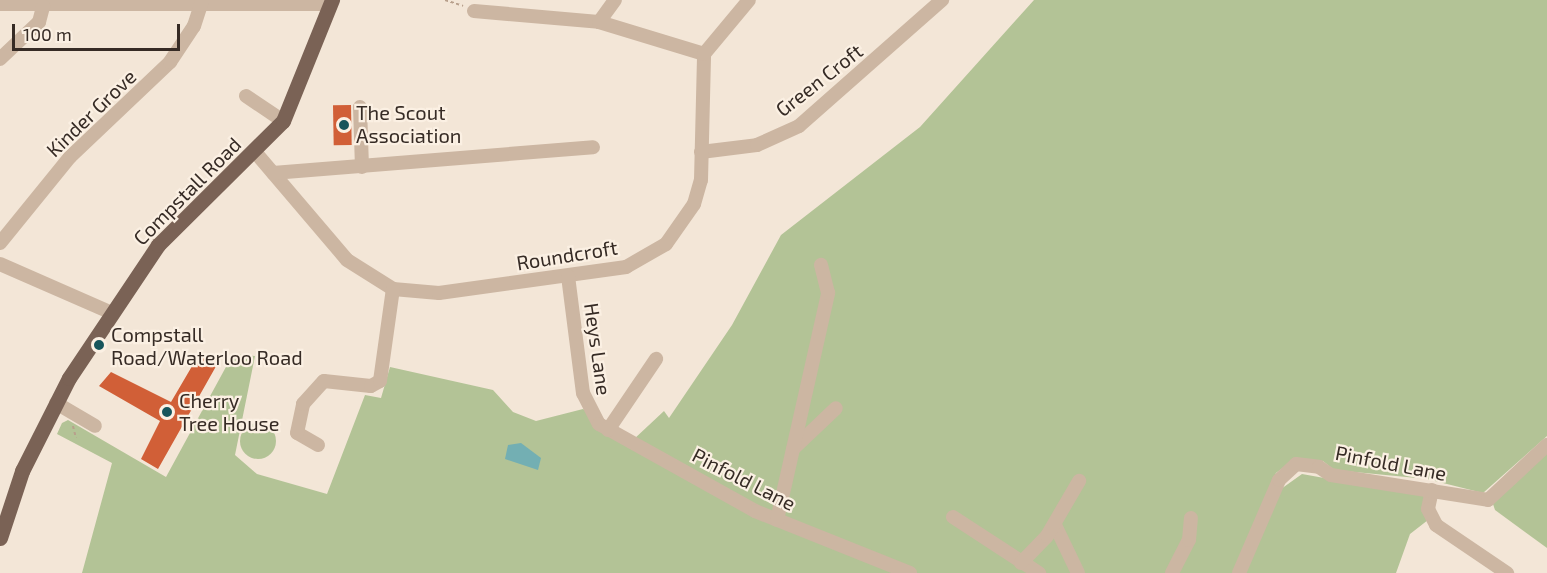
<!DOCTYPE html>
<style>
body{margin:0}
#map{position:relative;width:1547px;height:573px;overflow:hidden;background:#f3e6d7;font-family:"Exo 2",sans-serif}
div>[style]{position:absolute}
.green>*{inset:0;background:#b3c396}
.round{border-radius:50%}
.water>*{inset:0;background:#73afb3}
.building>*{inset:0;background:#d15f37;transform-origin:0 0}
.path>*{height:2px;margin-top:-1px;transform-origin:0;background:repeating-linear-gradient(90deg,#b8a08c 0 3px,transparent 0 6px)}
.minor>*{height:14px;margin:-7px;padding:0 7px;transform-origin:7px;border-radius:7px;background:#ccb6a2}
.major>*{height:15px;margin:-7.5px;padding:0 7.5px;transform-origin:7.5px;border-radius:7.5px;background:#7a6255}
.dots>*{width:16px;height:16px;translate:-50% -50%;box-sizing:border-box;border:3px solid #fbf0e3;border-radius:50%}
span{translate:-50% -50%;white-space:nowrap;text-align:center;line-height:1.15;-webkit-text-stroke:4.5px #fbf0e3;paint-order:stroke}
.street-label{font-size:20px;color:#362b25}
.poi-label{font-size:20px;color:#362b25}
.left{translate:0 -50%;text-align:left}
.scale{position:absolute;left:12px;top:24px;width:168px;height:27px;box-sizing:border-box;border:3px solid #362b25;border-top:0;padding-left:8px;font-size:18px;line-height:21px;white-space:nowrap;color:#362b25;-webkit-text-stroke:4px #fbf0e3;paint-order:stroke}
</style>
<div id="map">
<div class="green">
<div style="clip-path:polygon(1034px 0,1547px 0,1547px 436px,1483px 493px,1427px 479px,1334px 470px,1323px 461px,1296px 458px,1276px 473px,1234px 573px,82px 573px,112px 463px,57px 434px,62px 423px,68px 420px,166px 477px,233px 354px,255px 356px,235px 455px,257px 474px,327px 494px,365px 395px,381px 398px,390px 367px,493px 390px,513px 412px,536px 421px,583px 409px,633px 440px,664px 411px,669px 418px,732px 325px,781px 235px,920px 127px)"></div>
<div class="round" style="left:240px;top:423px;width:36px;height:36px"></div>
<div style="clip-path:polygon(1547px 450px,1547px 548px,1495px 510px,1492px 501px)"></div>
<div style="clip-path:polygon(1302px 474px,1424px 496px,1428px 520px,1410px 534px,1396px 573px,1245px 573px,1281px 489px)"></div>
</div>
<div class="water">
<div style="clip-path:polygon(521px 443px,541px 458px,538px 470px,505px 459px,508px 445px)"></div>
</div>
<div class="building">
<div style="left:351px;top:105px;width:40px;height:18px;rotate:89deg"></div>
<div style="clip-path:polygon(198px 356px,219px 361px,158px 469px,141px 459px,160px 421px,99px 386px,111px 372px,171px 402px)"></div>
</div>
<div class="path">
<div style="left:445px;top:0;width:19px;rotate:18deg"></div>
<div style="left:73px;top:426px;width:12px;rotate:76deg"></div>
</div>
<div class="minor">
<div style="left:0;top:4px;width:330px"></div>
<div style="left:474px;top:11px;width:125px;rotate:5deg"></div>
<div style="left:599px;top:22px;width:110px;rotate:16.9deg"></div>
<div style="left:599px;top:22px;width:27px;rotate:-54deg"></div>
<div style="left:0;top:59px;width:54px;rotate:-43.5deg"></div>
<div style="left:39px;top:22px;width:16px;rotate:-75deg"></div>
<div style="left:246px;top:96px;width:45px;rotate:34deg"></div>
<div style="left:360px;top:107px;width:60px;rotate:88.1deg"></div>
<div style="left:701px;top:152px;width:56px;rotate:-7.1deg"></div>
<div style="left:757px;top:145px;width:46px;rotate:-24.3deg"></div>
<div style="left:799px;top:126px;width:191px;rotate:-41.4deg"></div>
<div style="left:256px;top:153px;width:140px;rotate:49.6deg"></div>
<div style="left:347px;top:260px;width:54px;rotate:32.2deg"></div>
<div style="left:393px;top:289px;width:46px;rotate:5deg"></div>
<div style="left:439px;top:293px;width:189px;rotate:-7.9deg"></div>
<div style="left:626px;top:267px;width:46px;rotate:-29.9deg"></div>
<div style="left:666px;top:244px;width:49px;rotate:-55deg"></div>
<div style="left:694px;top:204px;width:25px;rotate:-74deg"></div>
<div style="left:701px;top:180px;width:126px;rotate:-88.6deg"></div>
<div style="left:704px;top:54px;width:70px;rotate:-50.2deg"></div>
<div style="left:273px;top:173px;width:321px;rotate:-4.6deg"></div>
<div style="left:0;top:243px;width:111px;rotate:-50.9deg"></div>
<div style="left:70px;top:157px;width:138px;rotate:-43.5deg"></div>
<div style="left:170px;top:62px;width:43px;rotate:-56.3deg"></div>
<div style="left:194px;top:26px;width:26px;rotate:-72deg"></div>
<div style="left:0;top:264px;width:120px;rotate:23.6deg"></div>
<div style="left:568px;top:276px;width:118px;rotate:82.7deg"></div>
<div style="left:583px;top:393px;width:35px;rotate:63deg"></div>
<div style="left:599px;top:424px;width:179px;rotate:29.1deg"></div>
<div style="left:755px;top:511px;width:167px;rotate:21.8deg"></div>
<div style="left:56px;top:403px;width:45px;rotate:30.5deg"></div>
<div style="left:608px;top:430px;width:86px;rotate:-55.9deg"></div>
<div style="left:318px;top:445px;width:24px;rotate:-150deg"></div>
<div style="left:297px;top:433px;width:30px;rotate:-78deg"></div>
<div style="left:303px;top:404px;width:31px;rotate:-48deg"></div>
<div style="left:324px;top:381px;width:47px;rotate:6.1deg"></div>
<div style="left:371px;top:386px;width:10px;rotate:-29deg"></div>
<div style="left:380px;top:381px;width:93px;rotate:-82deg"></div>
<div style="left:793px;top:449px;width:59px;rotate:-43.6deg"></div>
<div style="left:1432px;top:490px;width:19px;rotate:102deg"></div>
<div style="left:1428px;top:509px;width:18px;rotate:63deg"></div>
<div style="left:1436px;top:525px;width:86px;rotate:34.1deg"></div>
<div style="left:953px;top:517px;width:103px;rotate:33.1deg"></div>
<div style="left:777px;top:520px;width:233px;rotate:-77.3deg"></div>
<div style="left:828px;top:293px;width:29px;rotate:-104deg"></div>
<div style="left:1055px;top:525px;width:53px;rotate:64.4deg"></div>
<div style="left:1021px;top:563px;width:37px;rotate:-46deg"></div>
<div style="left:1047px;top:536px;width:64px;rotate:-59.8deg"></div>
<div style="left:1172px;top:573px;width:37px;rotate:-63deg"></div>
<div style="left:1189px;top:540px;width:22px;rotate:-85deg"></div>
<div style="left:1239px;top:573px;width:101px;rotate:-66.7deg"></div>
<div style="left:1279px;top:480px;width:23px;rotate:-43deg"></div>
<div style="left:1296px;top:464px;width:23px;rotate:7deg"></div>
<div style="left:1319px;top:467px;width:14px;rotate:34deg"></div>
<div style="left:1331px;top:475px;width:159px;rotate:9deg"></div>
<div style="left:1488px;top:500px;width:81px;rotate:-43deg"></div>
</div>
<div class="major">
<div style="left:0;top:538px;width:71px;rotate:-71.8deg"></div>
<div style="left:22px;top:471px;width:104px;rotate:-63.2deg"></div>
<div style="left:69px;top:378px;width:160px;rotate:-56.2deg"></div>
<div style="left:158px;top:245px;width:176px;rotate:-44.8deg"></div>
<div style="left:283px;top:121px;width:131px;rotate:-68deg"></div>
</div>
<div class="dots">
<div style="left:344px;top:125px;background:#17555b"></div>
<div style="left:99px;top:345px;background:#17555b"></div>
<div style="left:167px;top:412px;background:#17555b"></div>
</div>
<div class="street-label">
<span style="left:819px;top:80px;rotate:-38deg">Green Croft</span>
<span style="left:91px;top:113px;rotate:-44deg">Kinder Grove</span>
<span style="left:187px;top:191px;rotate:-45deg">Compstall Road</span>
<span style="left:567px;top:255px;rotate:-9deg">Roundcroft</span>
<span style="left:598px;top:349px;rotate:82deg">Heys Lane</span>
<span style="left:1391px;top:463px;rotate:11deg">Pinfold Lane</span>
<span style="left:744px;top:479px;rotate:27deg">Pinfold Lane</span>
</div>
<div class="poi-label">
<span class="left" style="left:356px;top:124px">The Scout<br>Association</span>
<span class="left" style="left:111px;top:346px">Compstall<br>Road/Waterloo Road</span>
<span class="left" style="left:179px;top:412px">Cherry<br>Tree House</span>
</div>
<div class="scale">100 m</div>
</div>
